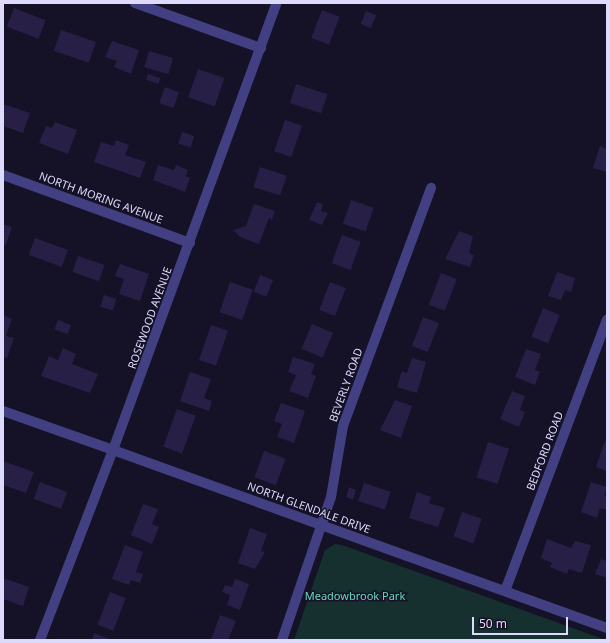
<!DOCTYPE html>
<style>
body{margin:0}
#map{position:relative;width:610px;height:643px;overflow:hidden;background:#151126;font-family:"Noto Sans",sans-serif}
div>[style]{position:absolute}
.green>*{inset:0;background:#15302f}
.building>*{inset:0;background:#271f46;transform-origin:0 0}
.minor>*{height:10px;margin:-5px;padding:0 5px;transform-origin:5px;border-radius:5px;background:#424082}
.tertiary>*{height:10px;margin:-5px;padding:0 5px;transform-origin:5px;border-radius:5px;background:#424082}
span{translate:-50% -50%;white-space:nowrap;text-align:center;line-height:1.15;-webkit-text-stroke:3px #151126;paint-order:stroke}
.street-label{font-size:11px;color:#dedafc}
.park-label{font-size:11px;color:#6ad8bc}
.frame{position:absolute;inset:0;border:4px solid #dedafc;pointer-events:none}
.scale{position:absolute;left:472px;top:617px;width:96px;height:18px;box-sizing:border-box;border:2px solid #dedafc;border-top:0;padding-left:5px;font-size:12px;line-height:14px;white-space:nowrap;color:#dedafc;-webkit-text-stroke:3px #151126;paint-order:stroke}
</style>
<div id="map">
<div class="green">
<div style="clip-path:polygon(335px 544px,342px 545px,606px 640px,294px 640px,325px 550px)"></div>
</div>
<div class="building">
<div style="left:14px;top:8px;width:34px;height:20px;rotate:21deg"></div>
<div style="left:322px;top:10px;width:19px;height:30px;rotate:21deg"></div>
<div style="left:366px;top:11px;width:11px;height:14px;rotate:22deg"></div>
<div style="left:61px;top:30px;width:37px;height:22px;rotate:19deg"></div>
<div style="clip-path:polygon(112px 41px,139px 50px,131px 74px,114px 67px,117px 61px,105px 57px)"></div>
<div style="left:149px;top:51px;width:25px;height:17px;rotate:16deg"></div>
<div style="left:198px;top:69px;width:28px;height:30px;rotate:19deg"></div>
<div style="left:148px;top:74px;width:13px;height:6px;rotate:18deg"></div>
<div style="left:296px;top:84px;width:33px;height:20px;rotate:18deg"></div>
<div style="left:165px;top:87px;width:15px;height:17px;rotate:20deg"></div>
<div style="clip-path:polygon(3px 104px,30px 113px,23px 133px,3px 126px)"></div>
<div style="left:285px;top:120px;width:18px;height:33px;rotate:19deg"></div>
<div style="clip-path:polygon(55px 122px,77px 130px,68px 154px,39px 143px,46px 126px,52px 128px)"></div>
<div style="left:182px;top:132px;width:13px;height:12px;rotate:18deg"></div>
<div style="clip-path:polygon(116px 140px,129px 145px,125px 155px,146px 162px,140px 178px,94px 162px,101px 142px,114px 146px)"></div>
<div style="clip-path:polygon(600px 146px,607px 149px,607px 172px,593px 168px)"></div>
<div style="clip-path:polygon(158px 165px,174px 170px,176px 165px,188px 170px,186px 176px,190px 178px,185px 192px,153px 180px)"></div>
<div style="left:260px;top:167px;width:28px;height:21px;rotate:18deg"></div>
<div style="left:351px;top:200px;width:24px;height:25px;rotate:19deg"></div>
<div style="clip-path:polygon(317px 202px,323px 204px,321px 211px,328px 213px,322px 225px,309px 220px)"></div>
<div style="clip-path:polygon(254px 204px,275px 211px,272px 220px,269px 218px,259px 244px,240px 237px,233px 230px,246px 226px)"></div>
<div style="clip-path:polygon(3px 224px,12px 227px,6px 245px,3px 244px)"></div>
<div style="clip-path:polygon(459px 231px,473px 236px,469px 253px,474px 255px,470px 267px,445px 259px)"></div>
<div style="left:342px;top:235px;width:20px;height:30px;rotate:20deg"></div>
<div style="left:35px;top:238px;width:35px;height:18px;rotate:20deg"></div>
<div style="left:78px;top:256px;width:28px;height:17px;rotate:19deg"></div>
<div style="clip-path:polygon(120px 264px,149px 274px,140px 301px,119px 294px,124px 279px,115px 276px)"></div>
<div style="clip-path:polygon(557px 272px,575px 278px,571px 292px,565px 290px,561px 300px,548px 296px)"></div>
<div style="left:441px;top:273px;width:17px;height:34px;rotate:21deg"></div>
<div style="left:260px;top:275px;width:14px;height:18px;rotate:21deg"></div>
<div style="left:230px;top:282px;width:24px;height:32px;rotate:19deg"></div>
<div style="left:330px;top:282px;width:17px;height:30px;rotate:21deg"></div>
<div style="left:104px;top:295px;width:13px;height:12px;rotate:18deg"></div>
<div style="left:543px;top:308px;width:18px;height:31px;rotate:22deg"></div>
<div style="clip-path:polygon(3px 315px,12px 319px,6px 336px,14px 338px,7px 358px,3px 357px)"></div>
<div style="left:423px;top:317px;width:17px;height:31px;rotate:21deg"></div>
<div style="left:58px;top:320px;width:14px;height:10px;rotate:21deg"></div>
<div style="left:312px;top:324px;width:23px;height:27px;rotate:23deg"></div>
<div style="left:211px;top:325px;width:18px;height:37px;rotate:19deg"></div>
<div style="clip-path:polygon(63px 348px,76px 354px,72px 364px,98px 374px,90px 393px,41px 376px,49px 356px,58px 360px)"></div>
<div style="clip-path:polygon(526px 349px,541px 354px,535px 370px,540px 372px,535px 385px,515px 377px)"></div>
<div style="clip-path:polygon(293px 357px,315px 364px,311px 374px,316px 376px,308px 398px,289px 391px,296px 375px,288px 372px)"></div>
<div style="clip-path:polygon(412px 358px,426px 362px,417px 393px,397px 387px,402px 371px,407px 373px)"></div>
<div style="clip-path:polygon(190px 372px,211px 379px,204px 398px,212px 401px,209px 411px,180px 401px)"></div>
<div style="clip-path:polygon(512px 391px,525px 396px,520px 410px,525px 412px,519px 427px,500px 419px)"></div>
<div style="clip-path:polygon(395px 400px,412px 406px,401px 438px,380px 430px)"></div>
<div style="clip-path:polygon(281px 403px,305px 411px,294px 443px,277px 437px,282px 424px,274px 421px)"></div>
<div style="left:177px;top:409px;width:20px;height:40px;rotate:20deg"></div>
<div style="clip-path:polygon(605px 441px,607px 441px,607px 471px,596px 467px)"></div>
<div style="left:488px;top:442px;width:22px;height:37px;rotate:18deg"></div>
<div style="left:264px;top:451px;width:23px;height:28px;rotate:20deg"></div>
<div style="clip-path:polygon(3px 461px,34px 472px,26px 493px,3px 485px)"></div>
<div style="left:40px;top:482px;width:29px;height:18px;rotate:20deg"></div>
<div style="clip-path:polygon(591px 482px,607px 487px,604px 495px,607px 496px,607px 510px,600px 508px,597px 518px,581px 512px)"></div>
<div style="left:364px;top:483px;width:28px;height:19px;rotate:18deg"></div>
<div style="clip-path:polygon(349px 487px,356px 490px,353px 500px,346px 497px)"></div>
<div style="clip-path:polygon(417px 492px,431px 497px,429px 503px,445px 508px,438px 527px,409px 518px)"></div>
<div style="clip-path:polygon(143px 504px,158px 509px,152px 524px,159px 527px,152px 544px,131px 535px)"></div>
<div style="left:462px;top:512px;width:21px;height:26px;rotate:19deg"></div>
<div style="clip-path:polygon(250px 528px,267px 534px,261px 551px,265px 552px,255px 569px,238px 563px)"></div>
<div style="clip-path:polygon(547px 539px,571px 548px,575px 541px,591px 545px,582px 573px,569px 569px,567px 574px,550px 567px,552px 563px,541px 558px)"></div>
<div style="clip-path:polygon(125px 545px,143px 552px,136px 572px,143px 574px,140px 583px,131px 580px,129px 585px,112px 579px)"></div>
<div style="clip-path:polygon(601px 559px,607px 561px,607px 578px,595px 574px)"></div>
<div style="clip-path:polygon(3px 578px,29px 587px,23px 606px,3px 599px)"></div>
<div style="clip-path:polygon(235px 579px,249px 584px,240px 610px,227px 605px,230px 595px,222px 592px,225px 585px,232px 587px)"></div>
<div style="left:110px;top:592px;width:17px;height:35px;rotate:21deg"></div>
<div style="clip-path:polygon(220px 615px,236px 621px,228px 640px,211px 640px)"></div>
<div style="clip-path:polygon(94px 633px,112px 640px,92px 640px)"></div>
</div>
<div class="minor">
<div style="left:135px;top:3px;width:134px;rotate:19.7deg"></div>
<div style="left:3px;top:175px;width:199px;rotate:20deg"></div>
<div style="left:505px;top:591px;width:290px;rotate:-69.4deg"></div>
<div style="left:40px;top:640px;width:204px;rotate:-69deg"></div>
<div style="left:113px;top:450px;width:525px;rotate:19.82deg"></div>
<div style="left:282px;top:640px;width:151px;rotate:-71.1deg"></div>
<div style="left:331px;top:497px;width:72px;rotate:-80.4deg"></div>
<div style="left:343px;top:426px;width:254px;rotate:-69.7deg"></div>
</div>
<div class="tertiary">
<div style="left:3px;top:411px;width:117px;rotate:19.5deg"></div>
<div style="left:113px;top:450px;width:476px;rotate:-69.9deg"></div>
</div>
<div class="street-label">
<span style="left:101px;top:198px;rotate:20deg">NORTH MORING AVENUE</span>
<span style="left:150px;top:318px;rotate:-70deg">ROSEWOOD AVENUE</span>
<span style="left:346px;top:385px;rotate:-70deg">BEVERLY ROAD</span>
<span style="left:545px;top:451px;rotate:-69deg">BEDFORD ROAD</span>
<span style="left:309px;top:508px;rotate:20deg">NORTH GLENDALE DRIVE</span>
</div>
<div class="park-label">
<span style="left:355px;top:596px">Meadowbrook Park</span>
</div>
<div class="frame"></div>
<div class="scale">50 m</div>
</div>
